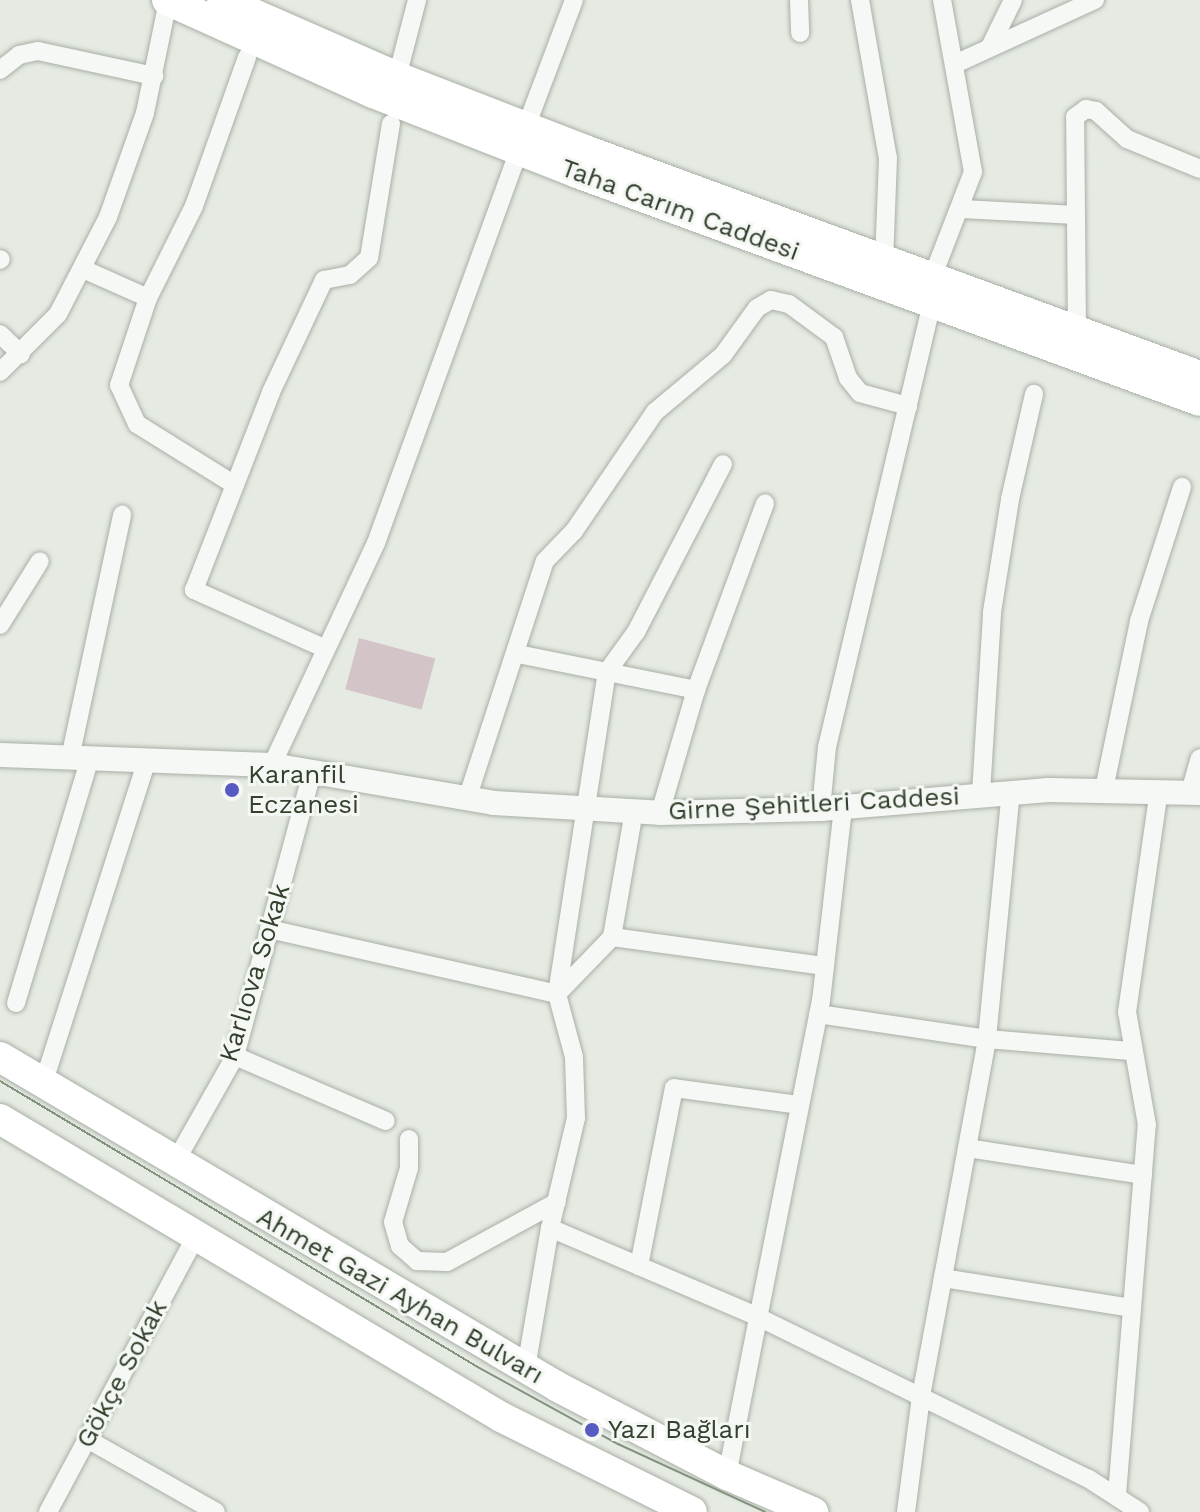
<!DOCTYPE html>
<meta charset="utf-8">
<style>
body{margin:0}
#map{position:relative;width:1200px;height:1512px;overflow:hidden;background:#e5eae3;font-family:"Work Sans",sans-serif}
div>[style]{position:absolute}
.green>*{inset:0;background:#d3c5c7;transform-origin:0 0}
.roads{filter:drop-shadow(0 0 2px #a8b0a5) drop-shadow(0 0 2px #a8b0a5)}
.minor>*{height:18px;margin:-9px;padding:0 9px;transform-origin:9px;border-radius:9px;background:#f6f8f6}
.tertiary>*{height:24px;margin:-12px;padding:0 12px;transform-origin:12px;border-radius:12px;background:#f6f8f6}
.primary>*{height:30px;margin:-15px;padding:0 15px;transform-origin:15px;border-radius:15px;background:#fff}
.tram>*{height:2px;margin:-1px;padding:0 1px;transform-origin:1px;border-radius:1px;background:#83927e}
.dots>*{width:22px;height:22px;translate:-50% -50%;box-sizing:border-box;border:4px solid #f4f7f3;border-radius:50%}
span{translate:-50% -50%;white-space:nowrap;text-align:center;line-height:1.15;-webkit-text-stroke:6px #f4f7f3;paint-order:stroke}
.street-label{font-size:26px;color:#32402d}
.poi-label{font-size:26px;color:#32402d}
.left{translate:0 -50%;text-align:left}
</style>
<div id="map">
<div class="green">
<div style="left:359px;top:638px;width:79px;height:53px;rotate:15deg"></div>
</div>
<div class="roads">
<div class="minor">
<div style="left:799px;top:0;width:33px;rotate:88deg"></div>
<div style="left:860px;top:0;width:160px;rotate:80deg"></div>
<div style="left:888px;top:158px;width:102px;rotate:92.2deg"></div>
<div style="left:990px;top:47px;width:52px;rotate:-63.9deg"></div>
<div style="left:955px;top:64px;width:154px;rotate:-24.6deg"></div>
<div style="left:0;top:70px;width:24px;rotate:-38deg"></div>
<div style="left:19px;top:55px;width:19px;rotate:-12deg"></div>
<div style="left:38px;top:51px;width:119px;rotate:12.2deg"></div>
<div style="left:397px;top:77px;width:80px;rotate:-75.4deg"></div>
<div style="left:526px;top:127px;width:136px;rotate:-69.3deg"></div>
<div style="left:962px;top:209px;width:114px;rotate:3deg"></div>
<div style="left:0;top:260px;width:1px;rotate:-45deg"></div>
<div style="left:83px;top:269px;width:71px;rotate:24deg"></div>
<div style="left:148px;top:298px;width:92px;rotate:108.4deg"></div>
<div style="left:119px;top:385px;width:43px;rotate:65.2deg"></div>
<div style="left:137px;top:424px;width:115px;rotate:31.9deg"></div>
<div style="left:932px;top:278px;width:114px;rotate:-68.9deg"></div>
<div style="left:973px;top:172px;width:175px;rotate:-100.2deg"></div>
<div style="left:148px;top:298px;width:103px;rotate:-63.4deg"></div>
<div style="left:194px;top:206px;width:158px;rotate:-70.4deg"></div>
<div style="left:1077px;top:332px;width:215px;rotate:-90.5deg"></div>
<div style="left:1075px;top:117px;width:14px;rotate:-36deg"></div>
<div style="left:1086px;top:109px;width:10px;rotate:11deg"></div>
<div style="left:1096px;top:111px;width:42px;rotate:42.1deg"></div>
<div style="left:1127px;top:139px;width:79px;rotate:22.3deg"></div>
<div style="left:0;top:334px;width:29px;rotate:44deg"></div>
<div style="left:0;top:372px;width:82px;rotate:-45deg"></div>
<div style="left:58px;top:314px;width:109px;rotate:-62.7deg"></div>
<div style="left:108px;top:217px;width:110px;rotate:-70.4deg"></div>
<div style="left:145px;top:113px;width:114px;rotate:-78.4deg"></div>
<div style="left:0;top:625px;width:75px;rotate:-58deg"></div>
<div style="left:326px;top:649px;width:145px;rotate:-155.9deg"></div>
<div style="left:194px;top:590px;width:212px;rotate:-68.7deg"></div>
<div style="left:271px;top:392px;width:124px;rotate:-64.7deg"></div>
<div style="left:324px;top:280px;width:26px;rotate:-11deg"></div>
<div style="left:350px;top:275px;width:25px;rotate:-42deg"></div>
<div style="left:369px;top:258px;width:136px;rotate:-80.7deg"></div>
<div style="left:518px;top:654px;width:182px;rotate:11.4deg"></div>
<div style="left:70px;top:758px;width:249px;rotate:-77.9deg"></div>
<div style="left:272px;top:765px;width:245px;rotate:-64.9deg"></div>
<div style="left:376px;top:543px;width:418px;rotate:-70deg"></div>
<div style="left:1104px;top:789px;width:172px;rotate:-78.2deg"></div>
<div style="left:1139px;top:621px;width:141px;rotate:-72.2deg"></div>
<div style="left:1190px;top:792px;width:35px;rotate:-74deg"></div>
<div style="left:981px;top:794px;width:182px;rotate:-86.5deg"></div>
<div style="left:992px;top:612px;width:114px;rotate:-80.9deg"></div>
<div style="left:1010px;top:499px;width:108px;rotate:-77.1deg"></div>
<div style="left:467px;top:799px;width:250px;rotate:-71.9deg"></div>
<div style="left:545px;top:561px;width:42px;rotate:-46deg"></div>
<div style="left:574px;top:531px;width:144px;rotate:-55.8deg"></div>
<div style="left:655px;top:412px;width:89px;rotate:-40deg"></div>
<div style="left:723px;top:355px;width:58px;rotate:-54.1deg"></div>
<div style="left:757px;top:308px;width:16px;rotate:-30deg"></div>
<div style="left:771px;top:300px;width:18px;rotate:13deg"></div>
<div style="left:789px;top:304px;width:56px;rotate:36.3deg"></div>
<div style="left:834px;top:337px;width:43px;rotate:71.1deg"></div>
<div style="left:848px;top:378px;width:19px;rotate:51deg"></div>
<div style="left:860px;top:393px;width:50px;rotate:15.2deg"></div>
<div style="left:821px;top:809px;width:62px;rotate:-84.5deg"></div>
<div style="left:827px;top:747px;width:456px;rotate:-76.7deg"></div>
<div style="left:660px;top:813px;width:128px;rotate:-73.7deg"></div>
<div style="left:696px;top:690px;width:199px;rotate:-69.7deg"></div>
<div style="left:269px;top:929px;width:295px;rotate:12.7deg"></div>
<div style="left:557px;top:994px;width:79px;rotate:-46deg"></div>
<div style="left:612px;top:937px;width:128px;rotate:-80.1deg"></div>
<div style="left:612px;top:937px;width:215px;rotate:7.8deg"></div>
<div style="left:16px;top:1003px;width:256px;rotate:-73.2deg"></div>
<div style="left:818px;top:1014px;width:171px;rotate:8.4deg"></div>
<div style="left:987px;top:1039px;width:144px;rotate:4.8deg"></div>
<div style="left:235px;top:1056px;width:164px;rotate:23.3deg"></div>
<div style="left:43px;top:1084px;width:340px;rotate:-72.2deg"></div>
<div style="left:409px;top:1139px;width:29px;rotate:90deg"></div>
<div style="left:409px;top:1168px;width:56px;rotate:106.5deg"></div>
<div style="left:393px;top:1222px;width:25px;rotate:74deg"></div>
<div style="left:400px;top:1246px;width:23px;rotate:41deg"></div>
<div style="left:417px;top:1261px;width:30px;rotate:2deg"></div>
<div style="left:447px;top:1262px;width:125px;rotate:-28.6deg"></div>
<div style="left:967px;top:1148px;width:178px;rotate:8.7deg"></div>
<div style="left:174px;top:1164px;width:124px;rotate:-60.5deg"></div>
<div style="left:235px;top:1056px;width:294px;rotate:-74.8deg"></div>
<div style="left:550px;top:1228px;width:224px;rotate:23.1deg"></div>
<div style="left:756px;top:1316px;width:371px;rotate:26.1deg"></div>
<div style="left:1089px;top:1479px;width:61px;rotate:32.9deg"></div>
<div style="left:639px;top:1266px;width:181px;rotate:-78.9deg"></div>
<div style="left:674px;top:1088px;width:126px;rotate:7.7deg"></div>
<div style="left:943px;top:1278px;width:191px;rotate:9deg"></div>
<div style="left:526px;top:1368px;width:142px;rotate:-80.3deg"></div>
<div style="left:550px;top:1228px;width:113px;rotate:-76.7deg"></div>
<div style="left:576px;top:1118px;width:61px;rotate:-91.9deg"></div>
<div style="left:574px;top:1057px;width:65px;rotate:-105.1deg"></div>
<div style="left:557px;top:994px;width:326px;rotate:-81.2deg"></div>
<div style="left:607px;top:672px;width:49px;rotate:-54.1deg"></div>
<div style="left:636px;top:632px;width:189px;rotate:-62.6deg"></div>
<div style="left:87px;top:1439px;width:148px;rotate:29.5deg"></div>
<div style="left:727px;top:1475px;width:483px;rotate:-78.8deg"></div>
<div style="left:821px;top:1001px;width:195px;rotate:-83.5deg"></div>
<div style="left:1117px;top:1495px;width:371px;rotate:-85.4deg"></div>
<div style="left:1147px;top:1125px;width:115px;rotate:-100deg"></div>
<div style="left:1127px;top:1012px;width:224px;rotate:-81.8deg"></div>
<div style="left:48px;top:1512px;width:313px;rotate:-61.8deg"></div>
<div style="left:906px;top:1512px;width:117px;rotate:-82.6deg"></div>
<div style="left:921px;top:1396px;width:363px;rotate:-79.5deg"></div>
<div style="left:987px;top:1039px;width:248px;rotate:-84.5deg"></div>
</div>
<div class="tertiary">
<div style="left:0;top:755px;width:272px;rotate:2.1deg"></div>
<div style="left:272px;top:765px;width:225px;rotate:9.7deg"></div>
<div style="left:494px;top:803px;width:166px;rotate:3.4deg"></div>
<div style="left:660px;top:813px;width:161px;rotate:-1.4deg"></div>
<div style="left:821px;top:809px;width:228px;rotate:-4.8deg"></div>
<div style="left:1048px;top:790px;width:152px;rotate:1.1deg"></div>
</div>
<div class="primary">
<div style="left:167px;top:0;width:226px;rotate:24.3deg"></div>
<div style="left:373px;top:93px;width:219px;rotate:21.4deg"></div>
<div style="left:577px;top:173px;width:663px;rotate:20.1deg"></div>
<div style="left:222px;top:0;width:191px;rotate:23.7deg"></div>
<div style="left:397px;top:77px;width:202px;rotate:21.2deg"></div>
<div style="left:585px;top:150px;width:655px;rotate:20.18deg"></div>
<div style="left:0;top:1057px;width:648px;rotate:30.6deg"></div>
<div style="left:558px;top:1387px;width:191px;rotate:27.5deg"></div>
<div style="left:727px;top:1475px;width:94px;rotate:23.3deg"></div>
<div style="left:0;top:1119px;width:583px;rotate:30.74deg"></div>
<div style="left:501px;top:1417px;width:213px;rotate:26.4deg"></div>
</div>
</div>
<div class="tram">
<div style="left:0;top:1081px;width:555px;rotate:30.91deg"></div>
<div style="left:476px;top:1366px;width:162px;rotate:28.8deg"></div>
<div style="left:618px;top:1444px;width:162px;rotate:24.8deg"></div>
</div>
<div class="dots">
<div style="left:232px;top:790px;background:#575ac0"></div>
<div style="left:592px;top:1430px;background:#575ac0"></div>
</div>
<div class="street-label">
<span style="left:680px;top:210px;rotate:20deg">Taha Carım Caddesi</span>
<span style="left:814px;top:804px;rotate:-3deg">Girne Şehitleri Caddesi</span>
<span style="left:255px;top:973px;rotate:-73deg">Karlıova Sokak</span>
<span style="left:400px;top:1296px;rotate:30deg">Ahmet Gazi Ayhan Bulvarı</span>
<span style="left:122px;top:1374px;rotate:-62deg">Gökçe Sokak</span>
</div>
<div class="poi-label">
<span class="left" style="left:248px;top:790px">Karanfil<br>Eczanesi</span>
<span class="left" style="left:608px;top:1430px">Yazı Bağları</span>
</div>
</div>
